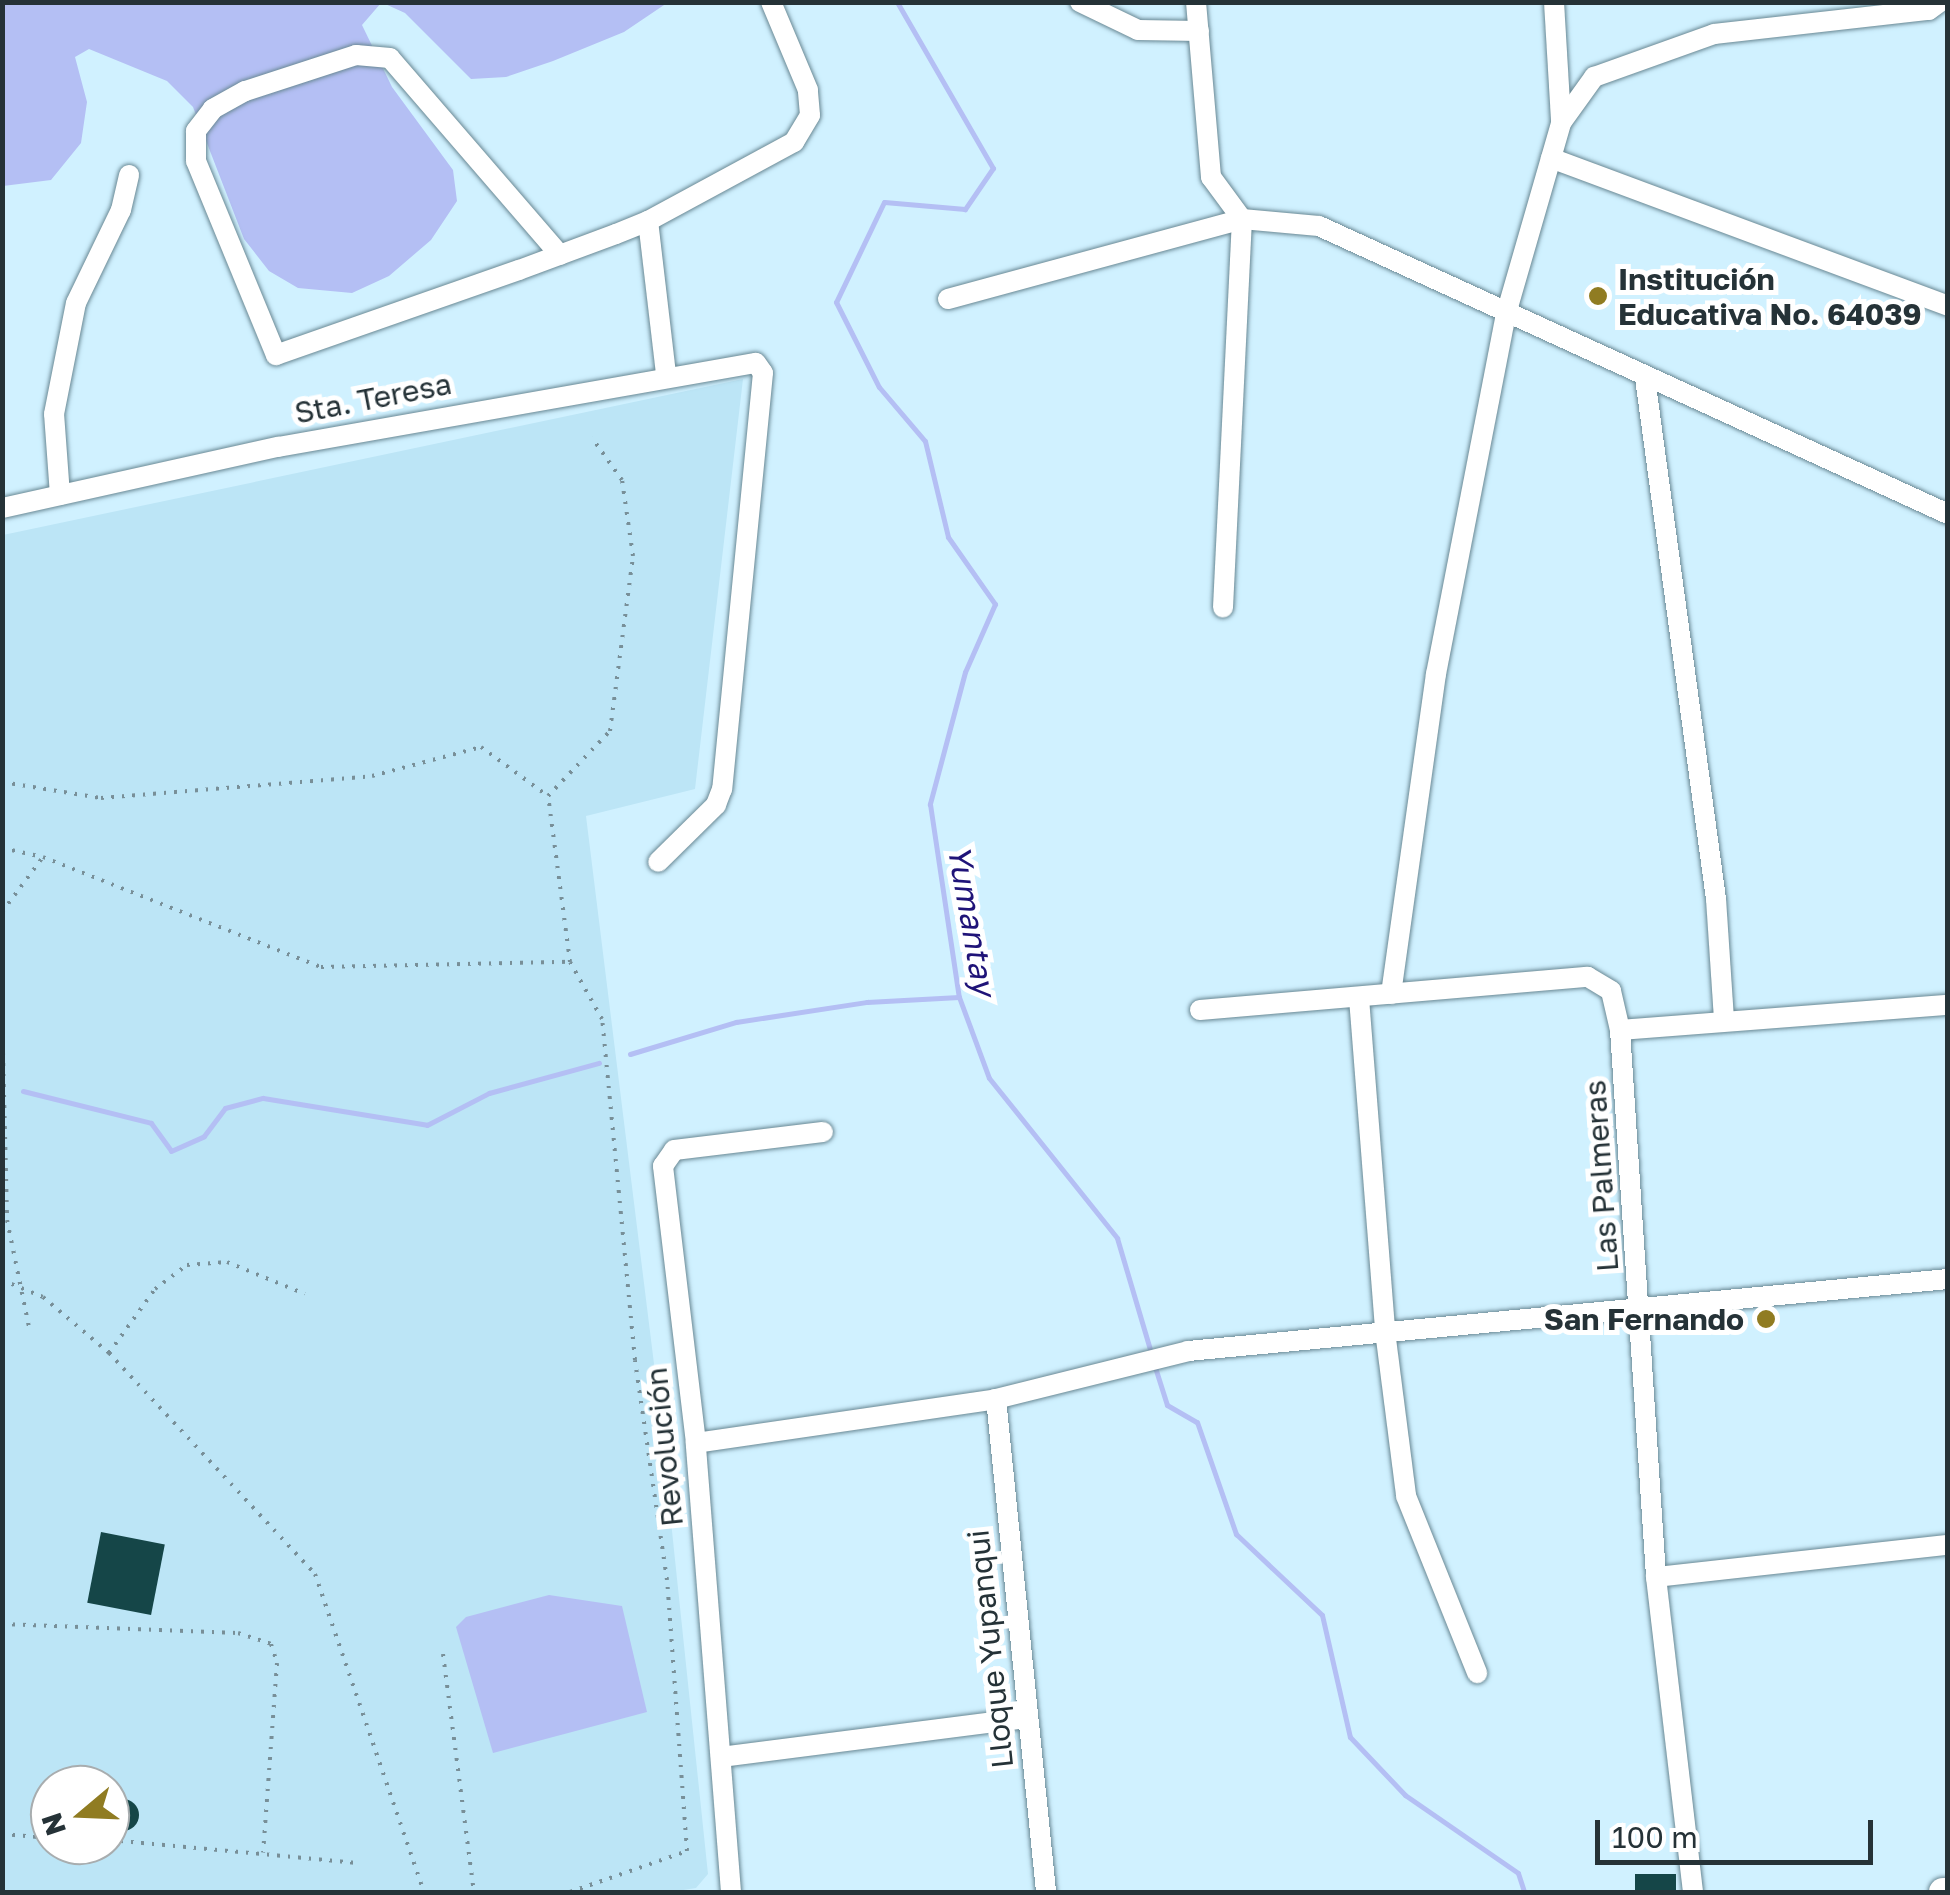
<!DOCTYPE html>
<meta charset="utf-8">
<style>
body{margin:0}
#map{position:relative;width:1950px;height:1895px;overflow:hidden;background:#d0f1ff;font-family:"Golos Text",sans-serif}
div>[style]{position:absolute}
.built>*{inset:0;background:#bce5f6}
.water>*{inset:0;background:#b4bff4}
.stream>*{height:5px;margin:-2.5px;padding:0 2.5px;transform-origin:2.5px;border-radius:2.5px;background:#b4bff4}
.building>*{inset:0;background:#154648;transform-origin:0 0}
.round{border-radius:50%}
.path>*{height:4px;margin-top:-2px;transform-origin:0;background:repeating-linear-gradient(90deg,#788f98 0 2.5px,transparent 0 10.5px)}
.roads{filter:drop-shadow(0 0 2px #698894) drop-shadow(0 0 2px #698894)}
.minor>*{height:20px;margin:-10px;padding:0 10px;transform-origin:10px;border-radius:10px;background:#fff}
.major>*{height:28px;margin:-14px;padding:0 14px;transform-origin:14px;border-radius:14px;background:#fff}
.dots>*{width:28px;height:28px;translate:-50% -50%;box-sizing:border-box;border:5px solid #fff;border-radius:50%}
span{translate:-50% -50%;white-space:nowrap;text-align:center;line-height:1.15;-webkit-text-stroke:10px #fff;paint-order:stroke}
.poi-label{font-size:30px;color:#253237;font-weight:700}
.left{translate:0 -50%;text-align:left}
.right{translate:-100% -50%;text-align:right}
.street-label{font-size:30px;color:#253237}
.water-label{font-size:32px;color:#1f1378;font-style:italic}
.frame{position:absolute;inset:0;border:5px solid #253237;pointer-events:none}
.north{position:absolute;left:30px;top:1765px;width:100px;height:100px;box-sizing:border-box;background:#fff;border:2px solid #a8adaf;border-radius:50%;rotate:251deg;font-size:28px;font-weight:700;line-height:40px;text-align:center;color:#253237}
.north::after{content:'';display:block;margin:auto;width:35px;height:45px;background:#907c22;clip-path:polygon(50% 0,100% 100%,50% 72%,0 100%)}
.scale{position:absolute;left:1595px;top:1820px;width:278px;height:45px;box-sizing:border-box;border:5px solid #253237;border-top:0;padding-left:12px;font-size:30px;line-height:35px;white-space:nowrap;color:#253237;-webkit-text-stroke:8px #fff;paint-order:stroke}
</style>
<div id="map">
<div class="built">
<div style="clip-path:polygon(evenodd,743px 379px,695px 789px,586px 816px,657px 1388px,708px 1874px,696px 1888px,671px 1892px,3px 1892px,3px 535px,743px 379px,50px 1785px,110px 1785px,110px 1845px,50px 1845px,50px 1785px)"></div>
</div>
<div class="water">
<div style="clip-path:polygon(2px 3px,381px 3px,362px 25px,392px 87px,453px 170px,457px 201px,431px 240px,389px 276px,352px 293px,298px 288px,269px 271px,244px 239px,193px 107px,167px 81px,89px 49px,75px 57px,87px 102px,81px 143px,51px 180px,3px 186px)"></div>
<div style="clip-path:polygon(383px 3px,667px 3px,624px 32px,553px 61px,506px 77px,471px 79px,405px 13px)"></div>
<div style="clip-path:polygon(549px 1595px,622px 1606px,647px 1712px,493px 1753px,456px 1627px,466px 1617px)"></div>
</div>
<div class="stream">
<div style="left:897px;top:2px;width:192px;rotate:60deg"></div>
<div style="left:993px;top:168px;width:50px;rotate:124.3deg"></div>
<div style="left:965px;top:209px;width:81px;rotate:-175.1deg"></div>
<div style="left:884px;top:202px;width:111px;rotate:115.6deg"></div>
<div style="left:836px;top:302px;width:95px;rotate:63.2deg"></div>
<div style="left:879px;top:387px;width:71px;rotate:49.6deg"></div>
<div style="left:925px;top:441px;width:99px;rotate:76.5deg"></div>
<div style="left:948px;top:537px;width:82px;rotate:55deg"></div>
<div style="left:995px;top:604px;width:74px;rotate:113.8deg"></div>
<div style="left:965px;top:672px;width:137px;rotate:104.9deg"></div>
<div style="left:930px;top:804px;width:195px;rotate:81.5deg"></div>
<div style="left:959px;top:997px;width:86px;rotate:69.7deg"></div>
<div style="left:989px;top:1078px;width:205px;rotate:51.3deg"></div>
<div style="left:1117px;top:1238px;width:120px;rotate:73.5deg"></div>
<div style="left:630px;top:1054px;width:111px;rotate:-16.8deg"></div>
<div style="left:736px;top:1022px;width:133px;rotate:-8.7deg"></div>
<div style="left:867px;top:1002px;width:92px;rotate:-3.1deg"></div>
<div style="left:23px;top:1091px;width:132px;rotate:14deg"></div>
<div style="left:151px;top:1123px;width:34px;rotate:54deg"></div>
<div style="left:171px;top:1151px;width:36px;rotate:-24deg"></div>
<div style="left:204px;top:1136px;width:35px;rotate:-53deg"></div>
<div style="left:225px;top:1108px;width:39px;rotate:-15deg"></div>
<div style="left:263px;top:1098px;width:166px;rotate:9.3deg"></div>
<div style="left:427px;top:1125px;width:70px;rotate:-27.3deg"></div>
<div style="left:489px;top:1093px;width:114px;rotate:-15.3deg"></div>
<div style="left:1154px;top:1364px;width:43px;rotate:72.4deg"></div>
<div style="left:1167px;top:1405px;width:34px;rotate:30deg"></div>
<div style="left:1197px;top:1422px;width:119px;rotate:70.8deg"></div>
<div style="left:1236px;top:1534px;width:118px;rotate:43.3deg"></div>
<div style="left:1322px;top:1615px;width:125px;rotate:77.1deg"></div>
<div style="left:1350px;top:1737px;width:80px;rotate:46.5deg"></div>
<div style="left:1405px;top:1795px;width:137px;rotate:34.6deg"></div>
<div style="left:1518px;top:1873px;width:20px;rotate:72deg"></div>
</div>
<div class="building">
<div style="left:101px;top:1532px;width:65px;height:72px;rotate:11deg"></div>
<div class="round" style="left:107px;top:1799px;width:32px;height:32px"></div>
<div style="left:1635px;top:1874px;width:41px;height:18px"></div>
</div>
<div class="path">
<div style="left:2px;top:782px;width:100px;rotate:9.2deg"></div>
<div style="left:101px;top:798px;width:272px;rotate:-4.6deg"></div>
<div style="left:372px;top:776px;width:113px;rotate:-14.9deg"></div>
<div style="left:481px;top:747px;width:83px;rotate:36.2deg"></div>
<div style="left:2px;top:848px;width:42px;rotate:12.4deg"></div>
<div style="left:43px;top:857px;width:299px;rotate:21.6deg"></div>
<div style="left:321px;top:967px;width:249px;rotate:-1.2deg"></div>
<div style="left:2px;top:912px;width:69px;rotate:-53.3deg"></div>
<div style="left:2px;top:1011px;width:209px;rotate:88.6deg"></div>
<div style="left:7px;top:1220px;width:114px;rotate:78.4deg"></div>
<div style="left:2px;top:1280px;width:44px;rotate:22.5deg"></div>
<div style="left:43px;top:1297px;width:87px;rotate:40.3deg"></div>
<div style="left:109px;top:1353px;width:302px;rotate:47deg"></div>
<div style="left:315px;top:1574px;width:336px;rotate:71.1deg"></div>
<div style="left:109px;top:1353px;width:79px;rotate:-54.3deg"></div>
<div style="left:155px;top:1289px;width:40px;rotate:-37deg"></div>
<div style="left:187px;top:1265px;width:40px;rotate:-4.3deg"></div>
<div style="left:227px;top:1262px;width:84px;rotate:22.3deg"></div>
<div style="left:2px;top:1624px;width:236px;rotate:2.2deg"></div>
<div style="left:238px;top:1633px;width:35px;rotate:18deg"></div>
<div style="left:271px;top:1644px;width:20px;rotate:72deg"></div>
<div style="left:277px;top:1663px;width:190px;rotate:94.2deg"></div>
<div style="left:443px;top:1654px;width:240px;rotate:82.6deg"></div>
<div style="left:2px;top:1834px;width:48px;rotate:4.8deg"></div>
<div style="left:110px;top:1840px;width:248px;rotate:5.3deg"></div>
<div style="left:570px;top:1892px;width:124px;rotate:-19.3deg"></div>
<div style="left:687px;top:1851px;width:272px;rotate:-94.2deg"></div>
<div style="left:667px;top:1580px;width:222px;rotate:-98.3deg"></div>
<div style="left:635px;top:1360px;width:343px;rotate:-95.5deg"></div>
<div style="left:602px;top:1019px;width:65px;rotate:-119.3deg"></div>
<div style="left:570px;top:962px;width:167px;rotate:-97.5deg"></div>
<div style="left:548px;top:796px;width:90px;rotate:-46.4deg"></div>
<div style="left:610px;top:731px;width:177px;rotate:-82.5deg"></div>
<div style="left:633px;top:556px;width:77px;rotate:-98.2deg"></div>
<div style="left:622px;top:480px;width:52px;rotate:-125.5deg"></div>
</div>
<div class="roads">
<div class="minor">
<div style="left:1080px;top:2px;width:64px;rotate:25.8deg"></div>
<div style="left:1138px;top:30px;width:61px;rotate:0.9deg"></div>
<div style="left:1196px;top:2px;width:176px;rotate:85.1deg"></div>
<div style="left:1211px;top:177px;width:52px;rotate:53.6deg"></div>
<div style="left:1242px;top:219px;width:389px;rotate:92.8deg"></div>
<div style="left:1554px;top:2px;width:119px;rotate:86.6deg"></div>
<div style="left:1551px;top:158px;width:424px;rotate:20.4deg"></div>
<div style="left:560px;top:255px;width:260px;rotate:-130.8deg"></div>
<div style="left:390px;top:58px;width:34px;rotate:-175deg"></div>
<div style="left:356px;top:55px;width:117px;rotate:162deg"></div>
<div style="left:245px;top:91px;width:37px;rotate:151deg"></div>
<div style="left:213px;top:109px;width:28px;rotate:128deg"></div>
<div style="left:196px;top:131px;width:30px;rotate:90deg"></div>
<div style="left:196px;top:161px;width:210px;rotate:67.6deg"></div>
<div style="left:276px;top:355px;width:257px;rotate:-19.3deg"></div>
<div style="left:519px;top:270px;width:103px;rotate:-20.4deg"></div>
<div style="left:616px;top:234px;width:35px;rotate:-22deg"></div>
<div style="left:948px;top:299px;width:305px;rotate:-15.2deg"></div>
<div style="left:1242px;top:219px;width:77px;rotate:5.2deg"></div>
<div style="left:1319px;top:226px;width:692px;rotate:24.6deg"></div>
<div style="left:666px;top:374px;width:154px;rotate:-96.7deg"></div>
<div style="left:648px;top:221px;width:166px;rotate:-28.4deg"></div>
<div style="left:794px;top:142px;width:31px;rotate:-59deg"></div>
<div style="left:810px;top:115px;width:25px;rotate:-95deg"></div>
<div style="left:808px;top:90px;width:95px;rotate:-112.8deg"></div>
<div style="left:1645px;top:378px;width:526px;rotate:82.24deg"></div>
<div style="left:1716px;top:899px;width:122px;rotate:86.2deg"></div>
<div style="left:60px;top:495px;width:81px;rotate:-94.2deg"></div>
<div style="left:54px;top:414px;width:113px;rotate:-78.8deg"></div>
<div style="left:76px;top:303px;width:103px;rotate:-64.2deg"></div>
<div style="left:121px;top:210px;width:36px;rotate:-77deg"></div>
<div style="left:2px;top:508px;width:283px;rotate:-12.5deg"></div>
<div style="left:278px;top:447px;width:485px;rotate:-10deg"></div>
<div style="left:756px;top:363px;width:12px;rotate:55deg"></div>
<div style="left:763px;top:373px;width:418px;rotate:95.6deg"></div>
<div style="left:722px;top:789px;width:17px;rotate:111deg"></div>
<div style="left:716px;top:805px;width:81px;rotate:135.5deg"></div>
<div style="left:1391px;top:994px;width:323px;rotate:-82deg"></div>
<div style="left:1436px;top:674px;width:367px;rotate:-79deg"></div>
<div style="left:1506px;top:314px;width:199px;rotate:-73.9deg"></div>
<div style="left:1561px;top:123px;width:57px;rotate:-54.3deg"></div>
<div style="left:1594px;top:77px;width:127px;rotate:-19.7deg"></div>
<div style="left:1714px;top:34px;width:216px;rotate:-6.4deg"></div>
<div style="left:1929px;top:10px;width:14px;rotate:-36deg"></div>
<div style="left:1359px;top:998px;width:334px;rotate:85.5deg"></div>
<div style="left:1385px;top:1331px;width:166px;rotate:82.7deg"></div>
<div style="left:1406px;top:1496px;width:191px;rotate:68.1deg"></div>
<div style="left:1200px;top:1010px;width:389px;rotate:-4.9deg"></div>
<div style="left:1588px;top:977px;width:27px;rotate:31deg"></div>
<div style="left:1611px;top:991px;width:40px;rotate:77deg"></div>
<div style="left:1620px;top:1030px;width:548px;rotate:86.23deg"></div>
<div style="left:1656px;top:1577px;width:317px;rotate:83.3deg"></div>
<div style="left:1620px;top:1030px;width:329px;rotate:-4.4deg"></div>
<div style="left:996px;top:1399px;width:496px;rotate:84.2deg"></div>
<div style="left:696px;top:1443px;width:303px;rotate:-8.3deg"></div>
<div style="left:996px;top:1399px;width:198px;rotate:-14deg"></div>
<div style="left:1188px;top:1351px;width:763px;rotate:-5.41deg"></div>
<div style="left:1656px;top:1577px;width:294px;rotate:-6.3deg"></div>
<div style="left:721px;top:1757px;width:307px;rotate:-7.3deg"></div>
<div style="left:731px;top:1892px;width:450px;rotate:-94.5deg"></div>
<div style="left:696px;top:1443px;width:279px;rotate:-96.8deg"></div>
<div style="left:663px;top:1166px;width:19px;rotate:-55deg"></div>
<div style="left:674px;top:1150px;width:150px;rotate:-6.9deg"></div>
</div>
<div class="major">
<div style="left:1943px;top:1892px;width:5px"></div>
</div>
</div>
<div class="dots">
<div style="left:1598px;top:296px;background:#907c22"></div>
<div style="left:1766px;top:1319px;background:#907c22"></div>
</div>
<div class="poi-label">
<span class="left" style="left:1618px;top:296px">Institución<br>Educativa No. 64039</span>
<span class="right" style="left:1744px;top:1319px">San Fernando</span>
</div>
<div class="street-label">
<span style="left:373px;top:398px;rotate:-11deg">Sta. Teresa</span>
<span style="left:1601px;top:1176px;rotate:-94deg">Las Palmeras</span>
<span style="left:664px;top:1447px;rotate:-96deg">Revolución</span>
<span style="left:990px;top:1649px;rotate:-96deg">Lloque Yupanqui</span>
</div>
<div class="water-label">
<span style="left:972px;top:920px;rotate:80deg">Yumantay</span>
</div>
<div class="frame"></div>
<div class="north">N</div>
<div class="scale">100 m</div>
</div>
